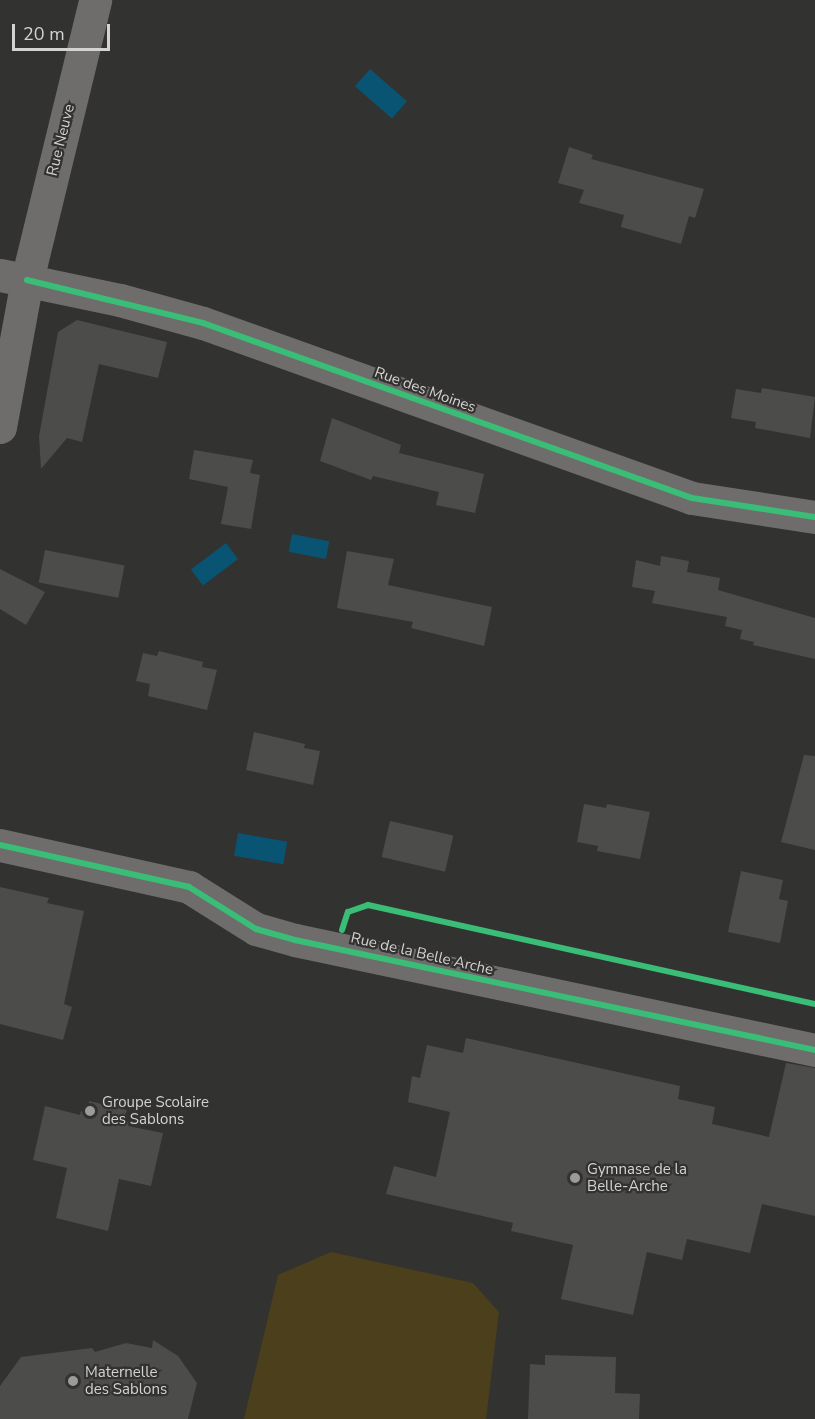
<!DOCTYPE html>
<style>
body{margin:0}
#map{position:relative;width:815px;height:1419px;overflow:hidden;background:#323231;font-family:"Nunito Sans",sans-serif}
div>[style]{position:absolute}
.green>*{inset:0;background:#4c3f1b}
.water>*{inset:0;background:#095473;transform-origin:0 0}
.building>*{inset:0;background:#4c4c4b;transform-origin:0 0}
.minor>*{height:33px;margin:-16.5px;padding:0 16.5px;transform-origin:16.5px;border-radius:16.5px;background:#6e6d6c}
.cycleway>*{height:6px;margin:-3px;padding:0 3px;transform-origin:3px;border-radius:3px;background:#3abd76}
.dots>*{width:16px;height:16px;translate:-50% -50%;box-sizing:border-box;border:3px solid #333230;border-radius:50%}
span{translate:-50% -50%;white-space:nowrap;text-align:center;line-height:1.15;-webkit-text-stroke:4.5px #333230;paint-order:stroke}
.street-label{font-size:15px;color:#d3d3d1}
.poi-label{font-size:15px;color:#d3d3d1}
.left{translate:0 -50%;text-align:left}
.scale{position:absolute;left:12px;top:24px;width:98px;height:27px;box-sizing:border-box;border:3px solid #d3d3d1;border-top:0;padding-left:8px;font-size:18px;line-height:21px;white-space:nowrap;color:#d3d3d1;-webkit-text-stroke:4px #333230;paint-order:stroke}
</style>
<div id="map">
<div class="green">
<div style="clip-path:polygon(331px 1252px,473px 1283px,499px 1312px,486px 1419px,244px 1419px,278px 1275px)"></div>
</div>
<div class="water">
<div style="left:370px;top:69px;width:49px;height:23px;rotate:41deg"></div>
<div style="left:292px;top:534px;width:38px;height:18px;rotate:11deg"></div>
<div style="left:226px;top:543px;width:20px;height:44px;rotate:53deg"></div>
<div style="left:238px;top:833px;width:50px;height:23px;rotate:10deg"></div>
</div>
<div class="building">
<div style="clip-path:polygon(569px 147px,593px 155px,591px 159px,704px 189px,695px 218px,689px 216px,681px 244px,621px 227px,624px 215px,579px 203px,584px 190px,558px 183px)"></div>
<div style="clip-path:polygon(77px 320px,167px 342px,158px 378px,99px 364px,82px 442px,67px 438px,41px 469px,39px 436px,58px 332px)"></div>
<div style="clip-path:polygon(762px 388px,815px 397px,810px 438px,755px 428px,756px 422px,731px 418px,736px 389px,761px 393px)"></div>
<div style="clip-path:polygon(332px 418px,401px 445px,399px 453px,484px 474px,475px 513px,436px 505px,439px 492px,373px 476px,371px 480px,320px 461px)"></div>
<div style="clip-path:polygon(194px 450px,253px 460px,250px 473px,260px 475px,251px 529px,221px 524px,228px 487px,189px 479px)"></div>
<div style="left:45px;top:550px;width:81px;height:33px;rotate:11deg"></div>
<div style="clip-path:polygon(347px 551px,394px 559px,388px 585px,492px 607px,484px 646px,411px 628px,413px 622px,337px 608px)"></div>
<div style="clip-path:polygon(661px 556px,689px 561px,687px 572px,720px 578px,718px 590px,815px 618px,815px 659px,753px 645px,754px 642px,740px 639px,742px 630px,725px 626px,727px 617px,652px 603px,655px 591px,632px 587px,636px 560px,660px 566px)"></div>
<div style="clip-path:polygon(0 569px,45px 592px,26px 625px,0 609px)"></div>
<div style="clip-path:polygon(159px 651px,203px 662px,202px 667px,217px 670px,207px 710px,148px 696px,150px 684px,136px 681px,143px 653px,157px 656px)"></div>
<div style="clip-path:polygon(254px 732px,305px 744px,304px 748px,320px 751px,313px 785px,246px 770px)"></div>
<div style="clip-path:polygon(804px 755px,815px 756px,815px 850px,781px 842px)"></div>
<div style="clip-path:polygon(584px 804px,606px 808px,607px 804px,650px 812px,640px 859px,597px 851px,598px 846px,577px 842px)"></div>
<div style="left:390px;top:821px;width:65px;height:37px;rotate:13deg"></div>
<div style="clip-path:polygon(741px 871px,783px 880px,779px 899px,788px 901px,780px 943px,728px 932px)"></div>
<div style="clip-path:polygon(0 887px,49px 898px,47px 903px,84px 911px,64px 1004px,72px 1007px,63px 1040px,0 1024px)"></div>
<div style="clip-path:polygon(466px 1038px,680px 1086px,678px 1099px,715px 1107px,712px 1124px,769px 1137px,786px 1063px,815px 1068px,815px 1216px,762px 1204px,750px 1253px,687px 1239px,682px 1260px,647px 1252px,633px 1315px,561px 1299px,573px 1245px,511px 1231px,513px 1223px,386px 1194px,394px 1166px,436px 1177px,450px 1112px,408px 1102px,412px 1076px,420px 1078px,427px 1045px,463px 1053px)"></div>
<div style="clip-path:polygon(89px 1101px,127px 1110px,123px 1121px,129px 1122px,128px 1126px,163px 1133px,151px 1186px,119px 1179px,108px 1231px,56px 1218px,67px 1168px,33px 1160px,45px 1106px,80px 1115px,81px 1111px,87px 1113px)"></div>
<div style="clip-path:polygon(153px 1340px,178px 1356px,197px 1383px,188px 1419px,0 1419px,0 1386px,21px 1357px,92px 1348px,95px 1352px,126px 1343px,152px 1348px)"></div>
<div style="clip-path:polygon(545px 1355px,616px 1357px,615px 1393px,640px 1394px,639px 1419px,528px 1419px,530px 1364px,545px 1365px)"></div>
</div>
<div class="minor">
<div style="left:0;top:275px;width:123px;rotate:11.8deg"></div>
<div style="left:120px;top:300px;width:86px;rotate:15.5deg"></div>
<div style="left:203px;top:323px;width:519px;rotate:19.69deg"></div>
<div style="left:692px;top:498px;width:124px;rotate:8.8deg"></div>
<div style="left:0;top:427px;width:149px;rotate:-79.6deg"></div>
<div style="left:27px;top:280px;width:288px;rotate:-76.3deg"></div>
<div style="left:0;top:845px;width:194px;rotate:12.5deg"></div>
<div style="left:189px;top:887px;width:79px;rotate:32.1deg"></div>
<div style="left:256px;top:929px;width:41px;rotate:15.8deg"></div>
<div style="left:295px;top:940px;width:532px;rotate:11.94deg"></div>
</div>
<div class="cycleway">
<div style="left:27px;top:280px;width:181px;rotate:13.7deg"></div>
<div style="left:203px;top:323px;width:519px;rotate:19.69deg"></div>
<div style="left:692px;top:498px;width:124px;rotate:8.8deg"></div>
<div style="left:0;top:845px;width:194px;rotate:12.5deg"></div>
<div style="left:189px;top:887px;width:79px;rotate:32.1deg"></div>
<div style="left:256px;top:929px;width:41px;rotate:15.8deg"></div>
<div style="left:295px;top:940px;width:532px;rotate:11.94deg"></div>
<div style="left:342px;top:930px;width:19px;rotate:-72deg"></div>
<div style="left:348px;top:912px;width:21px;rotate:-19deg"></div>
<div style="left:368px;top:905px;width:458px;rotate:12.5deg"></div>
</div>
<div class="dots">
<div style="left:90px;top:1111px;background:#9b9b99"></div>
<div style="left:575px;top:1178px;background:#9b9b99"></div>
<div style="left:73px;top:1381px;background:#9b9b99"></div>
</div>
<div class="street-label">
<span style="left:61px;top:140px;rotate:-76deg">Rue Neuve</span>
<span style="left:425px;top:390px;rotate:20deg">Rue des Moines</span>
<span style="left:422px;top:954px;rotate:13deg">Rue de la Belle Arche</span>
</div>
<div class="poi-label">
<span class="left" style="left:102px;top:1111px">Groupe Scolaire<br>des Sablons</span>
<span class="left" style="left:587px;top:1178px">Gymnase de la<br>Belle-Arche</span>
<span class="left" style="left:85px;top:1381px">Maternelle<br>des Sablons</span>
</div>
<div class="scale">20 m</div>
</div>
